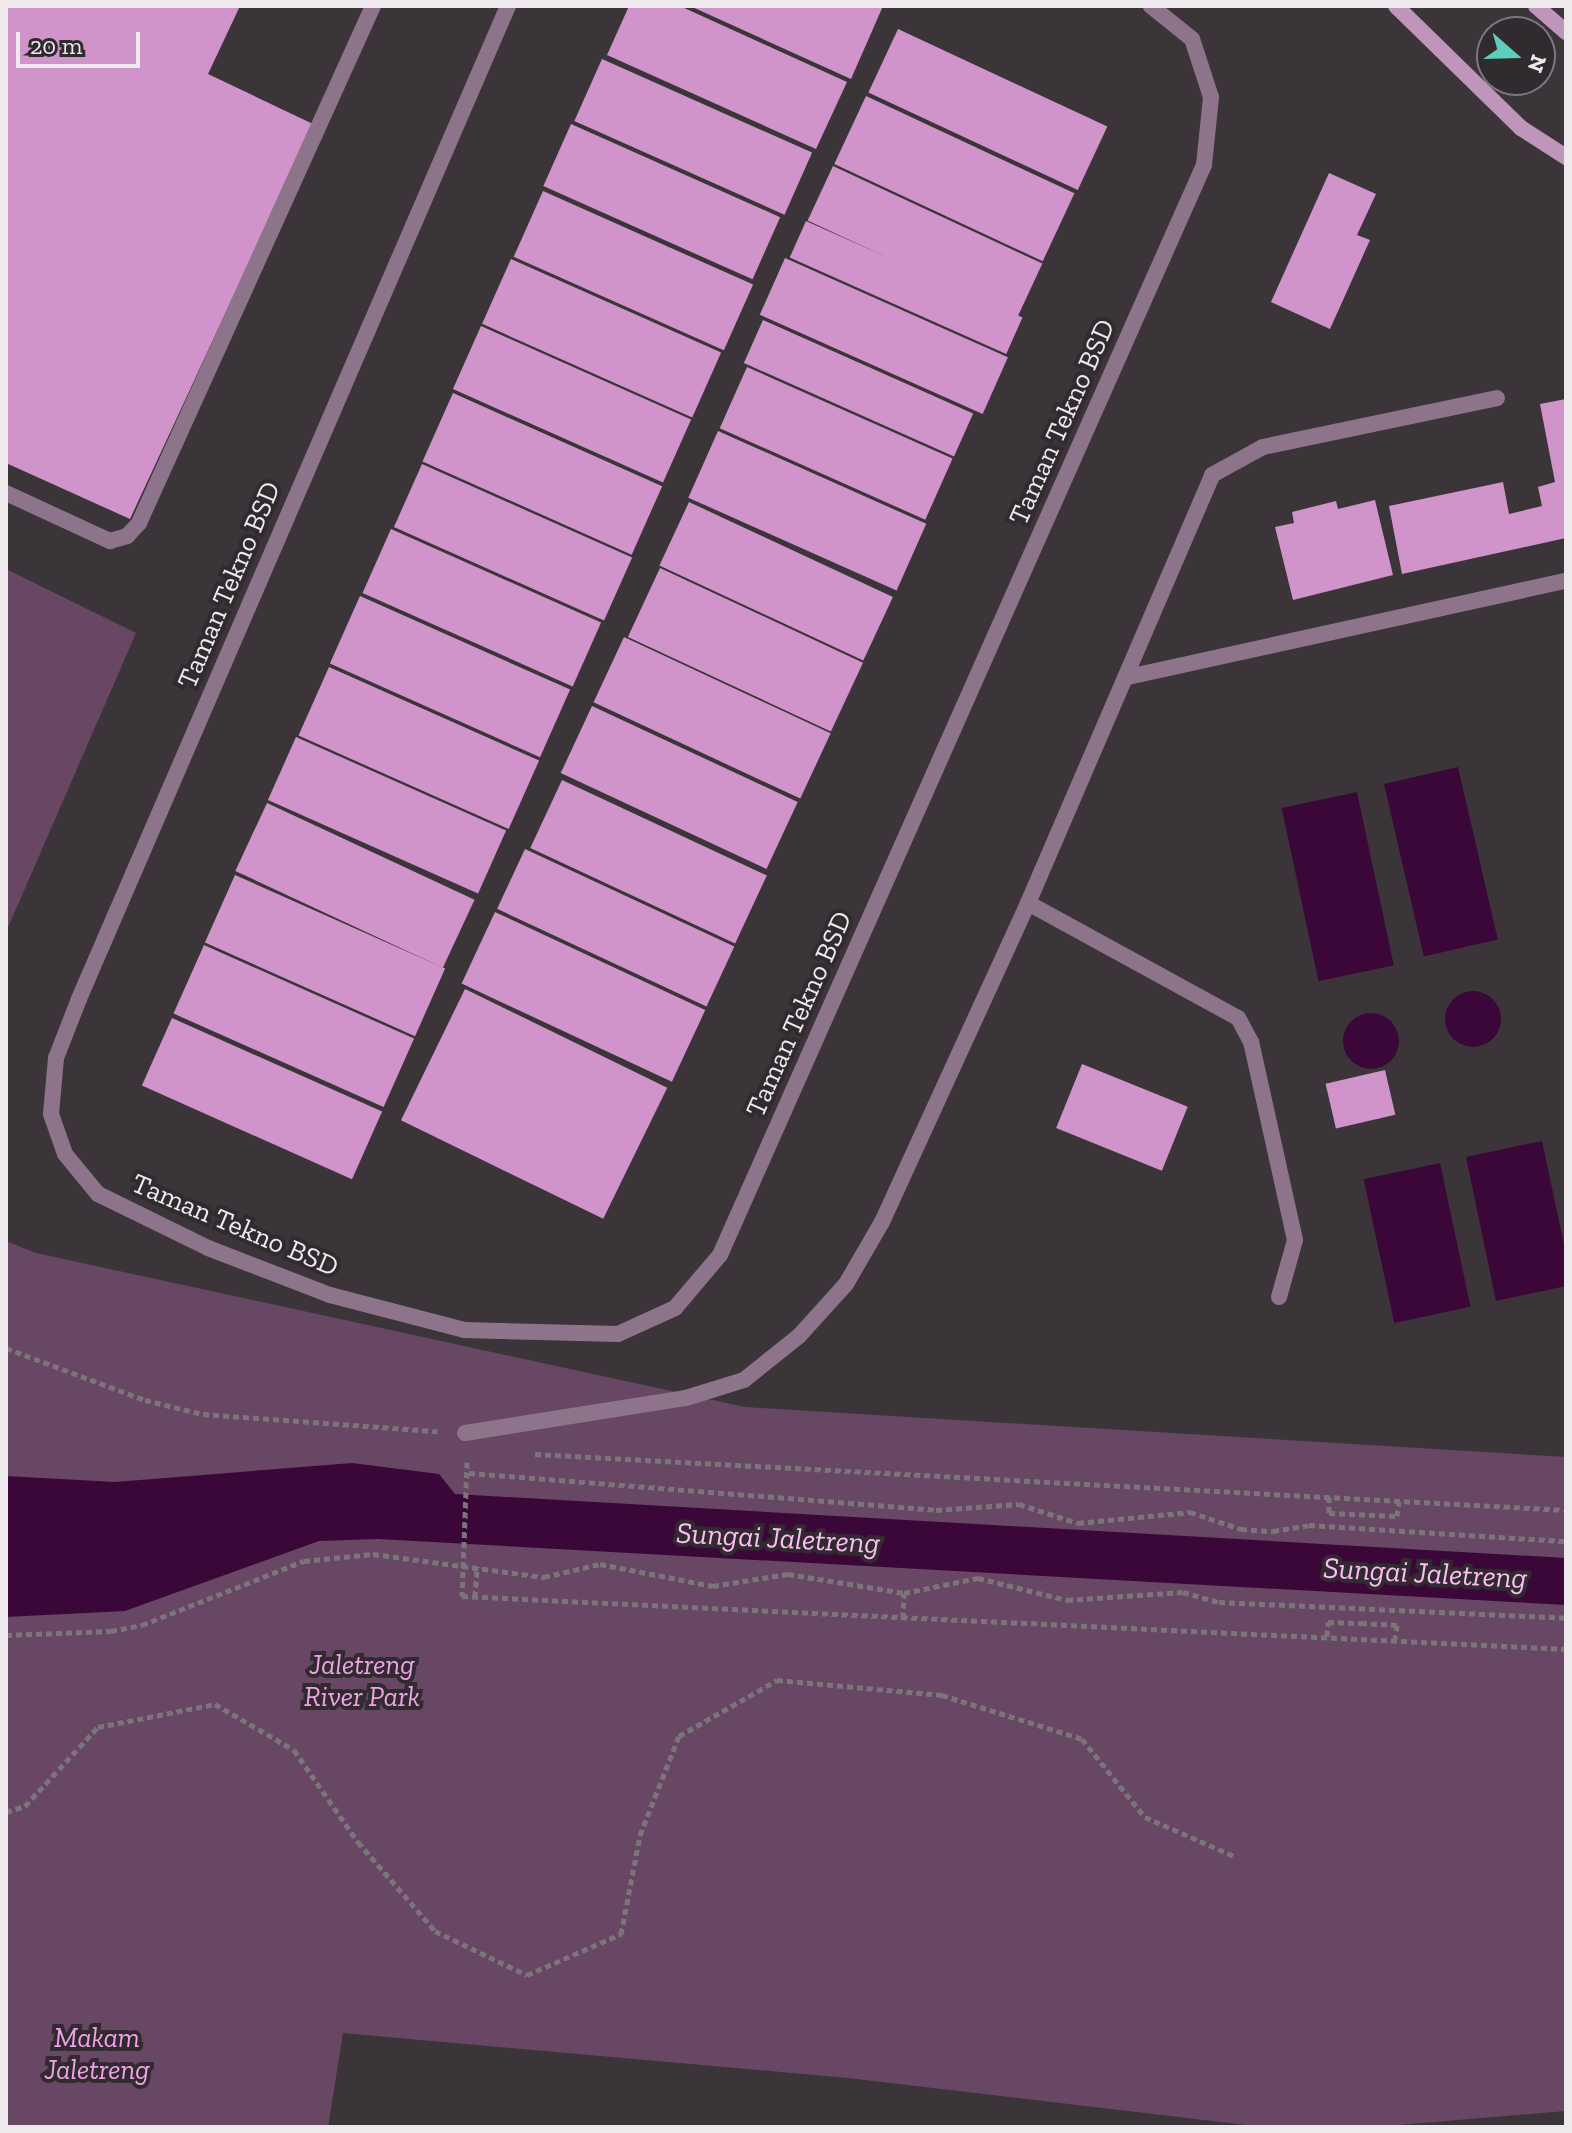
<!DOCTYPE html>
<style>
body{margin:0}
#map{position:relative;width:1572px;height:2133px;overflow:hidden;background:#3b353a;font-family:"Zilla Slab",serif}
div>[style]{position:absolute}
.green>*{inset:0;background:#674764}
.water>*{inset:0;background:#3b0739;transform-origin:0 0}
.round{border-radius:50%}
.building>*{inset:0;background:#d094ca;transform-origin:0 0}
.path>*{height:5px;margin-top:-2.5px;transform-origin:0;background:repeating-linear-gradient(90deg,#7b757a 0 6px,transparent 0 10px)}
.lane>*{height:16px;margin:-8px;padding:0 8px;transform-origin:8px;border-radius:8px;background:#8e748b}
.secondary>*{height:16px;margin:-8px;padding:0 8px;transform-origin:8px;border-radius:8px;background:#bf96ba}
span{translate:-50% -50%;white-space:nowrap;text-align:center;line-height:1.15;-webkit-text-stroke:8px #312b30;paint-order:stroke}
.street-label{font-size:28px;color:#ede9ed}
.park-label{font-size:28px;color:#f1a1e9;font-style:italic}
.water-label{font-size:30px;color:#fdbcf6;font-style:italic}
.frame{position:absolute;inset:0;border:8px solid #ede9ed;pointer-events:none}
.north{position:absolute;left:1476px;top:16px;width:80px;height:80px;box-sizing:border-box;background:#312b30;border:2px solid #7c777c;border-radius:50%;rotate:110deg;font-size:22px;font-weight:700;line-height:32px;text-align:center;color:#ede9ed}
.north::after{content:'';display:block;margin:auto;width:28px;height:36px;background:#5cceba;clip-path:polygon(50% 0,100% 100%,50% 72%,0 100%)}
.scale{position:absolute;left:16px;top:32px;width:124px;height:36px;box-sizing:border-box;border:4px solid #ede9ed;border-top:0;padding-left:10px;font-size:24px;line-height:28px;white-space:nowrap;color:#ede9ed;-webkit-text-stroke:6px #312b30;paint-order:stroke}
</style>
<div id="map">
<div class="green">
<div style="clip-path:polygon(6px 569px,136px 633px,6px 932px)"></div>
<div style="clip-path:polygon(6px 1241px,36px 1253px,745px 1407px,1566px 1457px,1566px 2111px,1375px 2127px,1263px 2127px,848px 2078px,343px 2033px,328px 2127px,6px 2127px)"></div>
</div>
<div class="water">
<div style="left:1458px;top:767px;width:177px;height:76px;rotate:77deg"></div>
<div style="left:1357px;top:792px;width:177px;height:77px;rotate:78deg"></div>
<div class="round" style="left:1445px;top:991px;width:56px;height:56px"></div>
<div class="round" style="left:1343px;top:1013px;width:56px;height:56px"></div>
<div style="clip-path:polygon(1542px 1141px,1566px 1254px,1566px 1286px,1496px 1301px,1466px 1157px)"></div>
<div style="left:1440px;top:1163px;width:147px;height:78px;rotate:78deg"></div>
<div style="clip-path:polygon(352px 1463px,439px 1474px,455px 1494px,1566px 1558px,1566px 1605px,378px 1539px,319px 1541px,125px 1611px,6px 1617px,6px 1476px,115px 1482px)"></div>
</div>
<div class="building">
<div style="clip-path:polygon(6px 6px,240px 6px,208px 74px,313px 124px,130px 519px,6px 463px)"></div>
<div style="clip-path:polygon(629px 6px,680px 6px,847px 82px,816px 149px,607px 55px)"></div>
<div style="clip-path:polygon(690px 6px,883px 6px,851px 79px)"></div>
<div style="left:898px;top:29px;width:231px;height:70px;rotate:25deg"></div>
<div style="left:602px;top:59px;width:230px;height:68px;rotate:24deg"></div>
<div style="left:866px;top:96px;width:230px;height:75px;rotate:25deg"></div>
<div style="left:571px;top:124px;width:229px;height:68px;rotate:24deg"></div>
<div style="left:833px;top:166px;width:231px;height:60px;rotate:25deg"></div>
<div style="clip-path:polygon(1329px 173px,1376px 194px,1357px 235px,1370px 240px,1330px 329px,1271px 302px)"></div>
<div style="left:543px;top:191px;width:230px;height:72px;rotate:24deg"></div>
<div style="left:806px;top:221px;width:237px;height:40px;rotate:24deg"></div>
<div style="left:785px;top:258px;width:244px;height:62px;rotate:24deg"></div>
<div style="left:511px;top:259px;width:230px;height:71px;rotate:24deg"></div>
<div style="left:763px;top:320px;width:230px;height:47px;rotate:24deg"></div>
<div style="left:481px;top:326px;width:230px;height:69px;rotate:24deg"></div>
<div style="left:747px;top:367px;width:225px;height:67px;rotate:24deg"></div>
<div style="left:453px;top:393px;width:229px;height:75px;rotate:24deg"></div>
<div style="clip-path:polygon(1566px 399px,1566px 538px,1402px 574px,1389px 506px,1503px 482px,1509px 514px,1542px 506px,1538px 487px,1555px 482px,1540px 404px)"></div>
<div style="left:718px;top:431px;width:228px;height:73px;rotate:24deg"></div>
<div style="left:422px;top:464px;width:230px;height:69px;rotate:24deg"></div>
<div style="clip-path:polygon(1375px 500px,1393px 575px,1293px 600px,1275px 527px,1294px 523px,1292px 512px,1336px 501px,1338px 509px)"></div>
<div style="left:689px;top:502px;width:225px;height:70px;rotate:25deg"></div>
<div style="left:391px;top:529px;width:230px;height:70px;rotate:24deg"></div>
<div style="left:660px;top:568px;width:224px;height:76px;rotate:25deg"></div>
<div style="left:360px;top:596px;width:230px;height:74px;rotate:24deg"></div>
<div style="left:624px;top:637px;width:228px;height:72px;rotate:25deg"></div>
<div style="left:329px;top:667px;width:230px;height:75px;rotate:24deg"></div>
<div style="left:592px;top:706px;width:227px;height:74px;rotate:25deg"></div>
<div style="left:296px;top:737px;width:230px;height:69px;rotate:24deg"></div>
<div style="left:562px;top:780px;width:226px;height:75px;rotate:25deg"></div>
<div style="left:267px;top:803px;width:229px;height:75px;rotate:25deg"></div>
<div style="left:525px;top:849px;width:231px;height:66px;rotate:25deg"></div>
<div style="left:235px;top:875px;width:230px;height:74px;rotate:24deg"></div>
<div style="left:495px;top:912px;width:232px;height:79px;rotate:25deg"></div>
<div style="left:204px;top:945px;width:230px;height:75px;rotate:24deg"></div>
<div style="left:465px;top:989px;width:225px;height:146px;rotate:26deg"></div>
<div style="left:172px;top:1018px;width:230px;height:74px;rotate:24deg"></div>
<div style="left:1082px;top:1064px;width:114px;height:69px;rotate:22deg"></div>
<div style="left:1385px;top:1070px;width:46px;height:61px;rotate:77deg"></div>
</div>
<div class="path">
<div style="left:6px;top:1348px;width:148px;rotate:20.5deg"></div>
<div style="left:145px;top:1400px;width:60px;rotate:13.6deg"></div>
<div style="left:203px;top:1414px;width:235px;rotate:4.2deg"></div>
<div style="left:535px;top:1454px;width:1033px;rotate:3.11deg"></div>
<div style="left:467px;top:1462px;width:134px;rotate:92.1deg"></div>
<div style="left:462px;top:1596px;width:1105px;rotate:2.75deg"></div>
<div style="left:469px;top:1473px;width:468px;rotate:4.5deg"></div>
<div style="left:936px;top:1510px;width:83px;rotate:-4.1deg"></div>
<div style="left:1019px;top:1504px;width:62px;rotate:17.9deg"></div>
<div style="left:1078px;top:1523px;width:113px;rotate:-5.6deg"></div>
<div style="left:1190px;top:1512px;width:54px;rotate:18.4deg"></div>
<div style="left:1241px;top:1529px;width:32px;rotate:4deg"></div>
<div style="left:1273px;top:1531px;width:36px;rotate:-9deg"></div>
<div style="left:1309px;top:1525px;width:257px;rotate:3.6deg"></div>
<div style="left:1329px;top:1497px;width:16px;rotate:90deg"></div>
<div style="left:1329px;top:1513px;width:68px;rotate:2.5deg"></div>
<div style="left:1397px;top:1516px;width:15px;rotate:-82deg"></div>
<div style="left:475px;top:1597px;width:31px;rotate:-86deg"></div>
<div style="left:903px;top:1618px;width:25px;rotate:-88deg"></div>
<div style="left:6px;top:1635px;width:105px;rotate:-2.2deg"></div>
<div style="left:111px;top:1631px;width:32px;rotate:-11deg"></div>
<div style="left:142px;top:1625px;width:174px;rotate:-21.6deg"></div>
<div style="left:304px;top:1561px;width:69px;rotate:-5.8deg"></div>
<div style="left:373px;top:1554px;width:173px;rotate:7.7deg"></div>
<div style="left:544px;top:1577px;width:57px;rotate:-13.1deg"></div>
<div style="left:600px;top:1564px;width:115px;rotate:11deg"></div>
<div style="left:713px;top:1586px;width:76px;rotate:-9.1deg"></div>
<div style="left:788px;top:1574px;width:118px;rotate:9.3deg"></div>
<div style="left:904px;top:1593px;width:76px;rotate:-11.5deg"></div>
<div style="left:978px;top:1578px;width:92px;rotate:13.9deg"></div>
<div style="left:1067px;top:1600px;width:116px;rotate:-3.9deg"></div>
<div style="left:1183px;top:1592px;width:37px;rotate:16deg"></div>
<div style="left:1219px;top:1602px;width:347px;rotate:2.6deg"></div>
<div style="left:1327px;top:1636px;width:14px;rotate:-86deg"></div>
<div style="left:1328px;top:1622px;width:33px;rotate:2deg"></div>
<div style="left:1361px;top:1623px;width:36px;rotate:3deg"></div>
<div style="left:1397px;top:1625px;width:14px;rotate:98deg"></div>
<div style="left:6px;top:1812px;width:20px;rotate:-18deg"></div>
<div style="left:25px;top:1806px;width:108px;rotate:-47.3deg"></div>
<div style="left:98px;top:1727px;width:119px;rotate:-11.1deg"></div>
<div style="left:215px;top:1704px;width:91px;rotate:30.2deg"></div>
<div style="left:294px;top:1750px;width:112px;rotate:55.2deg"></div>
<div style="left:358px;top:1842px;width:118px;rotate:49.1deg"></div>
<div style="left:435px;top:1931px;width:102px;rotate:25.6deg"></div>
<div style="left:527px;top:1975px;width:103px;rotate:-23.6deg"></div>
<div style="left:621px;top:1934px;width:101px;rotate:-79.1deg"></div>
<div style="left:640px;top:1835px;width:106px;rotate:-68.5deg"></div>
<div style="left:679px;top:1736px;width:113px;rotate:-29.7deg"></div>
<div style="left:777px;top:1680px;width:166px;rotate:5.2deg"></div>
<div style="left:942px;top:1695px;width:147px;rotate:17.4deg"></div>
<div style="left:1082px;top:1739px;width:100px;rotate:51.1deg"></div>
<div style="left:1145px;top:1817px;width:99px;rotate:23.7deg"></div>
</div>
<div class="lane">
<div style="left:508px;top:6px;width:1082px;rotate:113.37deg"></div>
<div style="left:79px;top:999px;width:63px;rotate:111.3deg"></div>
<div style="left:56px;top:1058px;width:56px;rotate:95.1deg"></div>
<div style="left:51px;top:1114px;width:42px;rotate:70.7deg"></div>
<div style="left:65px;top:1154px;width:52px;rotate:50.5deg"></div>
<div style="left:98px;top:1194px;width:123px;rotate:26.1deg"></div>
<div style="left:208px;top:1248px;width:131px;rotate:21.1deg"></div>
<div style="left:330px;top:1295px;width:138px;rotate:14.6deg"></div>
<div style="left:464px;top:1330px;width:154px;rotate:1.5deg"></div>
<div style="left:618px;top:1334px;width:63px;rotate:-24.5deg"></div>
<div style="left:675px;top:1308px;width:70px;rotate:-49.7deg"></div>
<div style="left:720px;top:1255px;width:1193px;rotate:-66.06deg"></div>
<div style="left:1204px;top:165px;width:68px;rotate:-84.1deg"></div>
<div style="left:1211px;top:97px;width:61px;rotate:-108.1deg"></div>
<div style="left:1192px;top:39px;width:53px;rotate:-141.2deg"></div>
<div style="left:6px;top:493px;width:115px;rotate:24.8deg"></div>
<div style="left:110px;top:541px;width:18px;rotate:-16deg"></div>
<div style="left:127px;top:536px;width:18px;rotate:-47deg"></div>
<div style="left:139px;top:523px;width:567px;rotate:-65.65deg"></div>
<div style="left:1128px;top:677px;width:448px;rotate:-12.4deg"></div>
<div style="left:1279px;top:1297px;width:59px;rotate:-74.3deg"></div>
<div style="left:1295px;top:1240px;width:203px;rotate:-102.5deg"></div>
<div style="left:1251px;top:1042px;width:27px;rotate:-118deg"></div>
<div style="left:1238px;top:1018px;width:239px;rotate:-151.3deg"></div>
<div style="left:1028px;top:903px;width:466px;rotate:-66.7deg"></div>
<div style="left:1212px;top:475px;width:58px;rotate:-28.8deg"></div>
<div style="left:1263px;top:447px;width:239px;rotate:-11.8deg"></div>
<div style="left:465px;top:1433px;width:224px;rotate:-9deg"></div>
<div style="left:686px;top:1398px;width:61px;rotate:-17.2deg"></div>
<div style="left:744px;top:1380px;width:70px;rotate:-38.7deg"></div>
<div style="left:799px;top:1336px;width:70px;rotate:-47.9deg"></div>
<div style="left:846px;top:1284px;width:72px;rotate:-59.9deg"></div>
<div style="left:882px;top:1222px;width:351px;rotate:-65.4deg"></div>
</div>
<div class="secondary">
<div style="left:1396px;top:6px;width:175px;rotate:44.3deg"></div>
<div style="left:1521px;top:128px;width:54px;rotate:32.8deg"></div>
<div style="left:1536px;top:6px;width:40px;rotate:41deg"></div>
</div>
<div class="street-label">
<span style="left:1062px;top:422px;rotate:-66deg">Taman Tekno BSD</span>
<span style="left:229px;top:585px;rotate:-67deg">Taman Tekno BSD</span>
<span style="left:799px;top:1014px;rotate:-66deg">Taman Tekno BSD</span>
<span style="left:235px;top:1225px;rotate:23deg">Taman Tekno BSD</span>
</div>
<div class="park-label">
<span style="left:362px;top:1681px">Jaletreng<br>River Park</span>
<span style="left:97px;top:2054px">Makam<br>Jaletreng</span>
</div>
<div class="water-label">
<span style="left:778px;top:1538px;rotate:3deg">Sungai Jaletreng</span>
<span style="left:1425px;top:1573px;rotate:3deg">Sungai Jaletreng</span>
</div>
<div class="frame"></div>
<div class="north">N</div>
<div class="scale">20 m</div>
</div>
